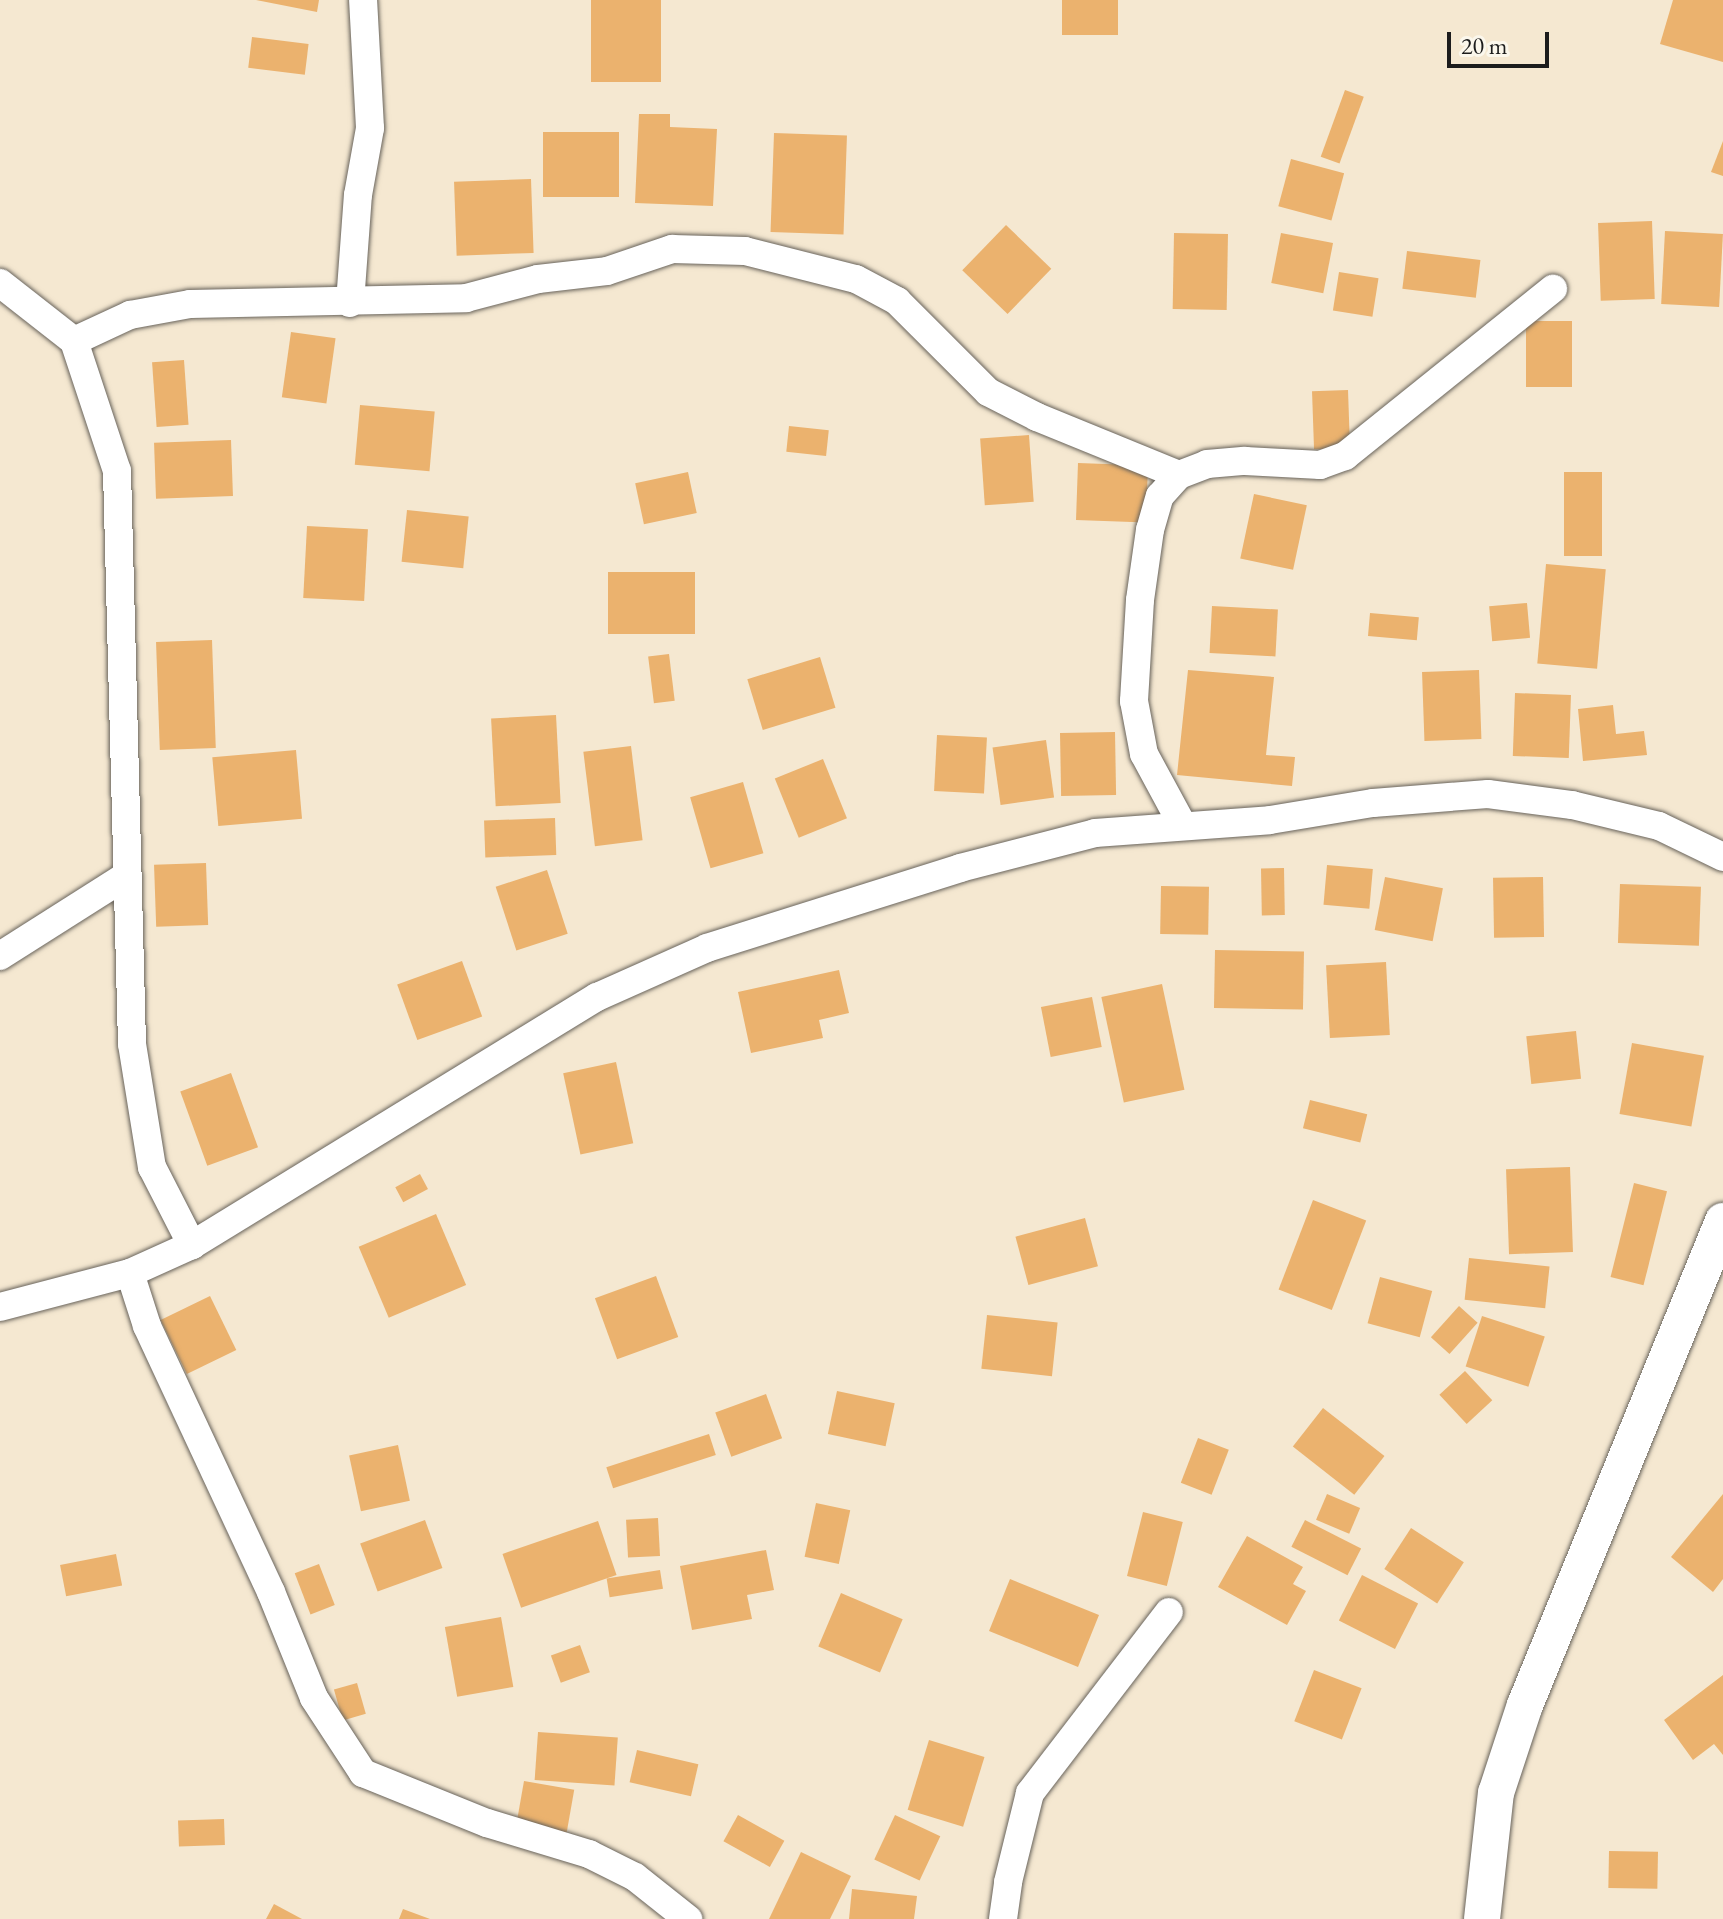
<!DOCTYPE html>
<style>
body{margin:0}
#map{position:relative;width:1723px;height:1919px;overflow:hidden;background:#f5e8d1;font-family:"EB Garamond",serif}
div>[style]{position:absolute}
.building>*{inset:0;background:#ebb26e;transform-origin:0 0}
.roads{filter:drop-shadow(0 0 2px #68635b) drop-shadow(0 0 2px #68635b)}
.minor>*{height:28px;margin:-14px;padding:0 14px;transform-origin:14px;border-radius:14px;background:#fff}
.tertiary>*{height:36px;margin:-18px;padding:0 18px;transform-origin:18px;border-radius:18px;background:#fff}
span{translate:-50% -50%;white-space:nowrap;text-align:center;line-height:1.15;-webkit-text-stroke:6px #fbf7ec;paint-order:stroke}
.scale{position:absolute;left:1447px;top:32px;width:102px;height:36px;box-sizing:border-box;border:4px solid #1c1c1c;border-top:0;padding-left:10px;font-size:24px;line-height:28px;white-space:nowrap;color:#1c1c1c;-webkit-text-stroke:6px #fbf7ec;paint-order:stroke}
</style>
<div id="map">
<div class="building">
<div style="clip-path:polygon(256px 0,319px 0,317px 12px)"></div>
<div style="left:591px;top:0;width:70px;height:82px"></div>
<div style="left:1062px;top:0;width:56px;height:35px"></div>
<div style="clip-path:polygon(1673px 0,1723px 0,1723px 62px,1660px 44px)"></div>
<div style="left:252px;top:37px;width:57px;height:31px;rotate:7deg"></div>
<div style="left:1345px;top:90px;width:20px;height:71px;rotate:20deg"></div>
<div style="clip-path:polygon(639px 114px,670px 114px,670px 127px,717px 129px,713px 206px,635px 203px)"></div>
<div style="left:543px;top:132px;width:76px;height:65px"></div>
<div style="left:774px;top:133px;width:73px;height:99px;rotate:2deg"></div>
<div style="clip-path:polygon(1723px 141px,1723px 176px,1711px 172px)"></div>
<div style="left:1291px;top:159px;width:55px;height:49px;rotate:15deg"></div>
<div style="left:531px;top:179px;width:74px;height:77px;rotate:88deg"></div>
<div style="left:1652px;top:221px;width:78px;height:54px;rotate:88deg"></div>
<div style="left:1006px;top:225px;width:63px;height:63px;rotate:44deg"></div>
<div style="left:1665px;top:231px;width:58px;height:73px;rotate:3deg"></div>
<div style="left:1174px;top:233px;width:54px;height:76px;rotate:1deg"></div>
<div style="left:1281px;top:233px;width:53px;height:51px;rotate:11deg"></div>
<div style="left:1407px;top:251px;width:74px;height:38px;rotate:7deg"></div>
<div style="left:1339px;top:272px;width:40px;height:39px;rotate:9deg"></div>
<div style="left:1526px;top:321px;width:46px;height:66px"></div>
<div style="left:291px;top:332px;width:45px;height:66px;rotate:8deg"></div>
<div style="left:184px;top:360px;width:65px;height:32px;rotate:86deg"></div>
<div style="left:1348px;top:390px;width:58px;height:36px;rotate:88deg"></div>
<div style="left:360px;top:405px;width:75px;height:60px;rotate:5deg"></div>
<div style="left:789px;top:426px;width:40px;height:26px;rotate:6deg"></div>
<div style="left:1029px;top:435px;width:67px;height:49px;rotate:86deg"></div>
<div style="left:231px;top:440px;width:56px;height:77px;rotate:88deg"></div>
<div style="left:1078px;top:463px;width:70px;height:57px;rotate:2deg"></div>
<div style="left:688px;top:472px;width:42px;height:54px;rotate:78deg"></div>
<div style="left:1564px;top:472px;width:38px;height:84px"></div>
<div style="left:1254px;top:494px;width:54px;height:66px;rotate:12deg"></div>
<div style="left:407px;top:510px;width:62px;height:52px;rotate:6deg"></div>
<div style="left:307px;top:526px;width:61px;height:72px;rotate:3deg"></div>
<div style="left:1546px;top:564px;width:60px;height:100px;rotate:5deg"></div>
<div style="left:608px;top:572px;width:87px;height:62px"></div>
<div style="left:1527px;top:603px;width:35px;height:38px;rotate:85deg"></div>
<div style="left:1212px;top:606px;width:66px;height:47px;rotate:3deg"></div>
<div style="left:1370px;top:613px;width:49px;height:23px;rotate:5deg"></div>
<div style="left:212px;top:640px;width:108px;height:56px;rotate:88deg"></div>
<div style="left:669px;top:654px;width:47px;height:21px;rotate:83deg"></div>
<div style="left:820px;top:657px;width:53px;height:76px;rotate:73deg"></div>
<div style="clip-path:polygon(1188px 670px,1274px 677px,1266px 755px,1295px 757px,1292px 786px,1177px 775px)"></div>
<div style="left:1479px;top:670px;width:69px;height:57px;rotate:88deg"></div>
<div style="left:1515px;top:693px;width:56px;height:63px;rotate:2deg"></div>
<div style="clip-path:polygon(1613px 705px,1616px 734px,1644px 731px,1647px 755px,1583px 761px,1578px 709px)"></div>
<div style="left:556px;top:715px;width:88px;height:65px;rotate:87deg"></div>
<div style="left:1115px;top:732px;width:63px;height:55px;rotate:89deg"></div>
<div style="left:937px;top:735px;width:50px;height:56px;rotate:3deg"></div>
<div style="left:1046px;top:740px;width:58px;height:54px;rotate:82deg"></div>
<div style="left:631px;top:746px;width:95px;height:48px;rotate:83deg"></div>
<div style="left:296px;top:750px;width:69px;height:84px;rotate:85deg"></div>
<div style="left:823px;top:759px;width:64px;height:52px;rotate:68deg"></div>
<div style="left:743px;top:782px;width:74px;height:55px;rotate:74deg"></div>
<div style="left:555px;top:818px;width:37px;height:71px;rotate:88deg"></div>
<div style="left:206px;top:863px;width:62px;height:52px;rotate:88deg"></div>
<div style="left:1327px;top:865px;width:46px;height:40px;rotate:5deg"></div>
<div style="left:1284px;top:868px;width:47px;height:23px;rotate:89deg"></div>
<div style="left:547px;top:870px;width:67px;height:54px;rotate:72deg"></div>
<div style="left:1385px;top:877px;width:59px;height:54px;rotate:11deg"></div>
<div style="left:1543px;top:877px;width:60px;height:50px;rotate:89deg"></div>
<div style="left:1620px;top:884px;width:81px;height:59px;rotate:2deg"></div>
<div style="left:1161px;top:886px;width:48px;height:48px;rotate:1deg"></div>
<div style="left:1215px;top:950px;width:89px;height:58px;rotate:1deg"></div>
<div style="left:462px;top:961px;width:59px;height:69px;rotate:70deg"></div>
<div style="left:1386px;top:962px;width:73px;height:60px;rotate:87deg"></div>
<div style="clip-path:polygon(839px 970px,849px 1013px,819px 1020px,823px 1038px,751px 1053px,738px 992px)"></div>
<div style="left:1162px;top:984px;width:108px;height:62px;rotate:78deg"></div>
<div style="left:1092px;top:997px;width:51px;height:52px;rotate:79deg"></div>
<div style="left:1576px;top:1031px;width:48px;height:50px;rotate:84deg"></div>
<div style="left:1632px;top:1043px;width:73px;height:72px;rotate:10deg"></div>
<div style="left:616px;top:1062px;width:83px;height:54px;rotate:78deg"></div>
<div style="left:231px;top:1073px;width:79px;height:54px;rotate:70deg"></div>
<div style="left:1310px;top:1100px;width:59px;height:29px;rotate:14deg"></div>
<div style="left:1570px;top:1167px;width:85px;height:64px;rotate:88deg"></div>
<div style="left:420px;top:1174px;width:17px;height:28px;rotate:62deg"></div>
<div style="left:1634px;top:1183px;width:34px;height:97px;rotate:14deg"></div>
<div style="left:1313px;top:1200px;width:57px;height:96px;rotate:21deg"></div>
<div style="left:436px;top:1214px;width:77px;height:84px;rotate:67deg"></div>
<div style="left:1085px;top:1218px;width:50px;height:72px;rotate:75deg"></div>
<div style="left:1469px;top:1258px;width:81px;height:42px;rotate:6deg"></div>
<div style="left:656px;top:1276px;width:65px;height:65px;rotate:70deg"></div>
<div style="left:1380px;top:1277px;width:54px;height:48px;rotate:15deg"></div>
<div style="left:210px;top:1296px;width:60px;height:55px;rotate:64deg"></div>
<div style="left:1459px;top:1306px;width:25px;height:42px;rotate:42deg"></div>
<div style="left:987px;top:1315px;width:71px;height:54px;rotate:6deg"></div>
<div style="left:1482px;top:1316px;width:66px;height:53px;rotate:18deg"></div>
<div style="left:1465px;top:1371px;width:40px;height:35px;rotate:47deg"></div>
<div style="left:837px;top:1391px;width:59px;height:44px;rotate:12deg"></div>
<div style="left:766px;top:1394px;width:47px;height:54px;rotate:70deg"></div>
<div style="left:1323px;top:1408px;width:78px;height:49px;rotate:38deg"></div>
<div style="left:709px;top:1434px;width:22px;height:108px;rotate:72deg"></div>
<div style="left:1198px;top:1438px;width:33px;height:48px;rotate:21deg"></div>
<div style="left:398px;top:1445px;width:57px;height:50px;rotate:78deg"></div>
<div style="left:1327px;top:1494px;width:36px;height:28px;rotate:23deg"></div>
<div style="clip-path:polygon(1723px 1494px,1723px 1579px,1713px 1592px,1671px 1557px)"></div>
<div style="left:816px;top:1503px;width:35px;height:55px;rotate:12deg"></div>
<div style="left:1143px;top:1512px;width:41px;height:66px;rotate:14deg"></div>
<div style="left:658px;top:1518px;width:38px;height:32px;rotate:87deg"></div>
<div style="left:425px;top:1520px;width:51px;height:69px;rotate:70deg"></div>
<div style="left:1305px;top:1520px;width:63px;height:30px;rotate:27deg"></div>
<div style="left:598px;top:1521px;width:57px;height:101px;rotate:71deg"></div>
<div style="left:1411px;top:1528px;width:63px;height:49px;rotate:33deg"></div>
<div style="clip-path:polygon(1247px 1536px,1303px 1567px,1293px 1584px,1306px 1591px,1287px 1625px,1218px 1587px)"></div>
<div style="clip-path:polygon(766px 1550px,774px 1590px,747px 1595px,752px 1619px,692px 1630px,680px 1566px)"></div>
<div style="left:116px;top:1554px;width:32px;height:57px;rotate:79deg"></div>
<div style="left:319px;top:1564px;width:44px;height:26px;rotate:69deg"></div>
<div style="left:660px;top:1570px;width:19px;height:54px;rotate:81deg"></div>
<div style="left:1362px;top:1575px;width:63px;height:51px;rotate:27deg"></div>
<div style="left:1010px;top:1579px;width:96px;height:56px;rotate:22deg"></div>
<div style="left:841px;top:1593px;width:67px;height:58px;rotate:23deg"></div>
<div style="left:501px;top:1617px;width:71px;height:57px;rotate:80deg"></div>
<div style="left:580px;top:1645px;width:29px;height:31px;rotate:70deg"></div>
<div style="left:1314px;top:1670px;width:51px;height:55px;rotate:21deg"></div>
<div style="clip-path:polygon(1723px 1675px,1723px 1755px,1714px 1744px,1693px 1760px,1664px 1720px)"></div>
<div style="left:357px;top:1683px;width:32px;height:24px;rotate:74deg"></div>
<div style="left:538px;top:1732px;width:80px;height:48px;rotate:4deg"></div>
<div style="left:929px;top:1740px;width:58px;height:73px;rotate:17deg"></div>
<div style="left:637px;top:1750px;width:63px;height:33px;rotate:13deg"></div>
<div style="left:524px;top:1781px;width:51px;height:50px;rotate:10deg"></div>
<div style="left:738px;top:1815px;width:53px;height:30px;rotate:29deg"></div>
<div style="left:895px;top:1815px;width:50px;height:49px;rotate:25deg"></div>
<div style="left:224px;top:1819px;width:26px;height:46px;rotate:88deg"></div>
<div style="left:1609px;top:1851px;width:49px;height:37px;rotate:1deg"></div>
<div style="clip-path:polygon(801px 1852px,851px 1876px,830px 1919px,769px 1919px)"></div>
<div style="clip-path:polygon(852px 1889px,917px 1896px,914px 1919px,849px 1919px)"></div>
<div style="clip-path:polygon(274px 1904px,302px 1919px,266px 1919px)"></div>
<div style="clip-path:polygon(403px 1909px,430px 1919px,399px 1919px)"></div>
</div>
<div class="roads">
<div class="minor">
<div style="left:0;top:283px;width:94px;rotate:38.1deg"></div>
<div style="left:74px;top:341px;width:137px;rotate:71.7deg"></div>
<div style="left:117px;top:471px;width:573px;rotate:88.5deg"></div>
<div style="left:132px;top:1044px;width:125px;rotate:80.8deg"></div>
<div style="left:152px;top:1167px;width:88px;rotate:62.9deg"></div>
<div style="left:350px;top:303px;width:108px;rotate:-85.8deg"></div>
<div style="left:358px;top:195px;width:68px;rotate:-79.8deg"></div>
<div style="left:370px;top:128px;width:128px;rotate:-93.1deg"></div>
<div style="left:74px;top:341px;width:62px;rotate:-24.9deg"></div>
<div style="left:130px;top:315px;width:61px;rotate:-10.4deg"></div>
<div style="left:190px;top:304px;width:276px;rotate:-1.2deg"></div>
<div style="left:466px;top:298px;width:74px;rotate:-14.8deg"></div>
<div style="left:538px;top:279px;width:69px;rotate:-6.6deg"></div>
<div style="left:607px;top:271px;width:69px;rotate:-18.7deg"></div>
<div style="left:672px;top:249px;width:73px;rotate:1.6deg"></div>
<div style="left:745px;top:251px;width:114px;rotate:14.2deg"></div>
<div style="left:856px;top:279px;width:47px;rotate:28.2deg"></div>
<div style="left:897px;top:301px;width:129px;rotate:45deg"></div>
<div style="left:988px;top:392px;width:55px;rotate:27deg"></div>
<div style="left:1037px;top:417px;width:153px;rotate:22.2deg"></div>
<div style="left:1183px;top:826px;width:82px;rotate:-118.4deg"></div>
<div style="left:1144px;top:754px;width:54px;rotate:-100.7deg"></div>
<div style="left:1134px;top:701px;width:101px;rotate:-86.6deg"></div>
<div style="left:1140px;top:600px;width:71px;rotate:-81.9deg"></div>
<div style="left:1150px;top:530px;width:35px;rotate:-74deg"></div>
<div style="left:1160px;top:496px;width:28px;rotate:-48deg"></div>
<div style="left:1179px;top:475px;width:30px;rotate:-21deg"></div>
<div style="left:1207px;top:464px;width:38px;rotate:-5deg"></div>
<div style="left:1245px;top:461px;width:75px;rotate:3.1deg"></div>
<div style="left:1320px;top:465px;width:27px;rotate:-20deg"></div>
<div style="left:1345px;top:456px;width:267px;rotate:-38.8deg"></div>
<div style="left:0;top:956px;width:149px;rotate:-32.4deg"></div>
<div style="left:130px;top:1273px;width:56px;rotate:72.2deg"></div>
<div style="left:147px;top:1326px;width:293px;rotate:65deg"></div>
<div style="left:271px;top:1592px;width:114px;rotate:67.9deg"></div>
<div style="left:314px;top:1698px;width:90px;rotate:56.8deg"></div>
<div style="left:363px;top:1773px;width:134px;rotate:22deg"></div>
<div style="left:487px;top:1823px;width:107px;rotate:16.9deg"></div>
<div style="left:589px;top:1854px;width:51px;rotate:26.6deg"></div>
<div style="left:635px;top:1877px;width:68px;rotate:38.4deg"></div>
<div style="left:0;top:1307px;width:134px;rotate:-14.7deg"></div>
<div style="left:130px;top:1273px;width:68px;rotate:-24.3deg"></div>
<div style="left:192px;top:1245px;width:475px;rotate:-31.5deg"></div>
<div style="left:597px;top:997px;width:120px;rotate:-24deg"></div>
<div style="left:707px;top:948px;width:265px;rotate:-17.5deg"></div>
<div style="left:960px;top:868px;width:139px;rotate:-14.5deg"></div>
<div style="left:1095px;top:833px;width:175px;rotate:-4.2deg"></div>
<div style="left:1270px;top:820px;width:104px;rotate:-9.4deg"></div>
<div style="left:1373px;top:803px;width:115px;rotate:-4.5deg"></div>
<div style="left:1488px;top:794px;width:85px;rotate:7.5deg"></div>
<div style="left:1572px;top:805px;width:89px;rotate:13.6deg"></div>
<div style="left:1659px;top:826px;width:71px;rotate:25.8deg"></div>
<div style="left:1003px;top:1919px;width:37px;rotate:-82deg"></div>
<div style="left:1008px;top:1882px;width:92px;rotate:-76.1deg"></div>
<div style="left:1030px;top:1793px;width:228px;rotate:-52.5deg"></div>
</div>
<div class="tertiary">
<div style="left:1482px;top:1919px;width:127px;rotate:-83.7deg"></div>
<div style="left:1496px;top:1793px;width:93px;rotate:-71.8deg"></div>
<div style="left:1525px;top:1705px;width:523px;rotate:-67.75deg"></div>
</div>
</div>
<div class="scale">20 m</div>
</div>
